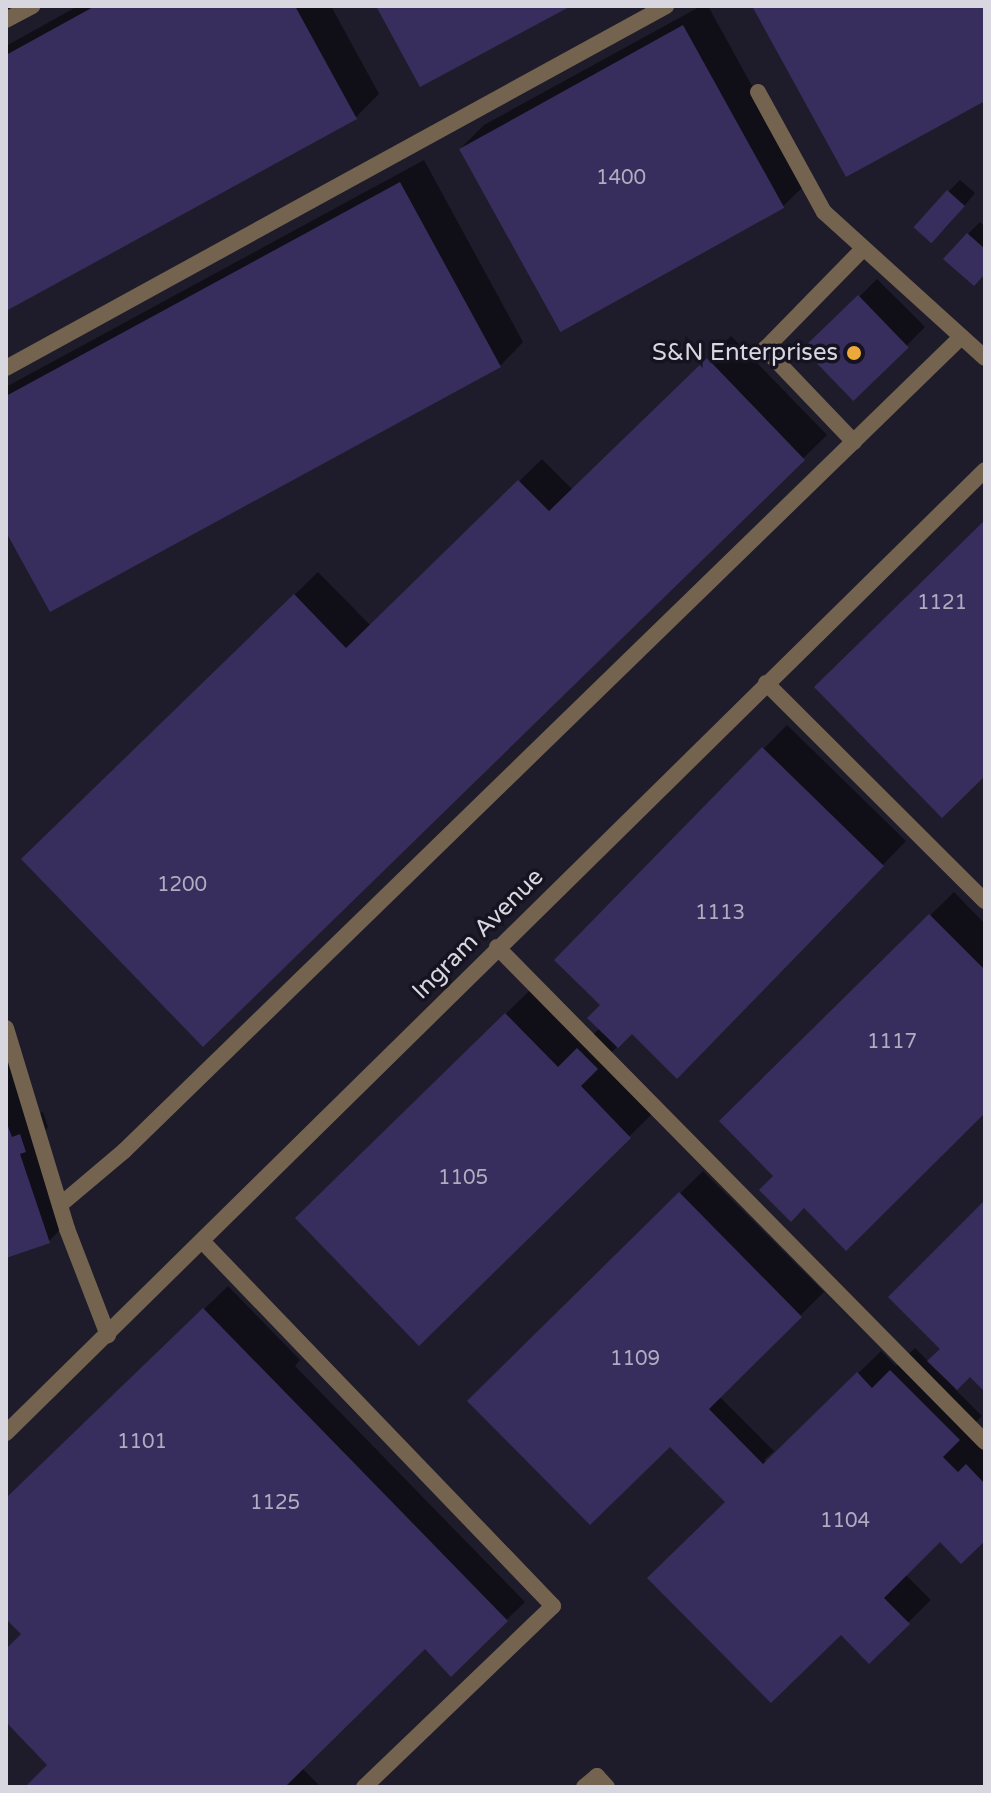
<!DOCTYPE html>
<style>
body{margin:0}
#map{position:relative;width:991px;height:1793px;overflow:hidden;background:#1e1c2a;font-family:"Varela Round",sans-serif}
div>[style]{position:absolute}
.shadow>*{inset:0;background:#0007;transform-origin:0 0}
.building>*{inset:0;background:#382e5e;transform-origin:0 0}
.lane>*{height:16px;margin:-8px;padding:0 8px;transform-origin:8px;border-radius:8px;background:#74644f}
.street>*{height:16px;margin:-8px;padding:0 8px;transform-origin:8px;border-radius:8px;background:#74644f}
.dots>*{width:22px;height:22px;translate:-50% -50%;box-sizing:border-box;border:4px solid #151320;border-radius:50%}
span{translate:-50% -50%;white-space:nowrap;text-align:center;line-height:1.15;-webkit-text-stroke:7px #151320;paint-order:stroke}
.number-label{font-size:20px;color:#b0adc0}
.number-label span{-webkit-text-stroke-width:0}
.poi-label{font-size:24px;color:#d8d7e0}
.right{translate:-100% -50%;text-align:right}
.street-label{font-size:24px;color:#d8d7e0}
.frame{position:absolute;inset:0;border:8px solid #d8d7e0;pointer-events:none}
</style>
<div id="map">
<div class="shadow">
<div style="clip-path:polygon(78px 6px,331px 6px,379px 94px,356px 117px,6px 309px,6px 46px)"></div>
<div style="clip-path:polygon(701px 6px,708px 6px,806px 184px,782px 207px,461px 148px,484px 125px)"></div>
<div style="clip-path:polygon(424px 160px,523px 342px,500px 366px,6px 528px,6px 387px)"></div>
<div style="clip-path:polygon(960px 180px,975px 193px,944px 230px,948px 192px)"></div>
<div style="clip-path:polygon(980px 222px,985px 227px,985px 273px,968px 234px)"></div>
<div style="left:877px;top:279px;width:68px;height:100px;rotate:45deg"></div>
<div style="clip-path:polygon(731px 336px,827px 435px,203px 1044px,46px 836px,318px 572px,371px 626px,542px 459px,573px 490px)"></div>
<div style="clip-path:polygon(787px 725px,906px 841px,700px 1053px,632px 1032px,602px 1062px,653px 1113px,420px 1343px,298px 1218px,529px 991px,582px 1045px,600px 1028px,603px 1005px,557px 960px)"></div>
<div style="clip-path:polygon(954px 892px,985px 924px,985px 1110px,776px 1176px,722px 1121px)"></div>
<div style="clip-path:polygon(6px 1030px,35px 1115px,43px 1112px,48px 1127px,43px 1133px,72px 1218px,49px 1241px,6px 1256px)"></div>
<div style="clip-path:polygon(703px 1171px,824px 1292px,719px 1396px,774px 1451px,764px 1460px,767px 1463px,881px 1351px,896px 1366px,915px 1348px,929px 1362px,942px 1349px,985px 1203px,985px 1389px,970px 1374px,955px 1389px,982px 1416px,965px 1433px,982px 1450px,985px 1447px,985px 1538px,940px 1540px,905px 1574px,931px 1600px,869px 1661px,841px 1632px,740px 1489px,673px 1447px,470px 1401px)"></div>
<div style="clip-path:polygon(228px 1286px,300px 1360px,295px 1366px,525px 1602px,451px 1674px,425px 1647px,301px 1767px,321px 1787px,28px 1787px,50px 1765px,6px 1720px,6px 1651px,23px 1634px,6px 1616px,6px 1500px)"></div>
</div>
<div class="building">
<div style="clip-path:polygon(95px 6px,295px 6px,357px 119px,6px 311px,6px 55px)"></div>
<div style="clip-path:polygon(376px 6px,571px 6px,420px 87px)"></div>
<div style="clip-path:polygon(752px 6px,985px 6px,985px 101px,846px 177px)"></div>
<div style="left:683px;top:25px;width:209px;height:256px;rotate:61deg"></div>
<div style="clip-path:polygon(400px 182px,501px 367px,50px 612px,6px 532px,6px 396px)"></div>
<div style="left:947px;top:190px;width:24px;height:50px;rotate:42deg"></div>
<div style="clip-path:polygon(967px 233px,985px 249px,985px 274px,974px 286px,943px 259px)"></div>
<div style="left:858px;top:295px;width:73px;height:77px;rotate:46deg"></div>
<div style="clip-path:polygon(707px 358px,805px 460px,203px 1047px,21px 859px,294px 594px,346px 648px,518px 480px,549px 511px)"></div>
<div style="clip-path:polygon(985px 520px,985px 776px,942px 818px,814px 687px)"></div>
<div style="clip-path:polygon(762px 747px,884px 866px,677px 1079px,632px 1034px,618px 1048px,587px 1018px,600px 1005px,554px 960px)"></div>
<div style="clip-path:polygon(929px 914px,985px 970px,985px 1113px,846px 1251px,804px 1208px,791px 1222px,759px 1190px,773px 1176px,719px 1121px)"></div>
<div style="clip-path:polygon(505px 1013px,558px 1067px,577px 1048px,598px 1069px,581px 1086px,631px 1138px,419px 1346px,295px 1218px)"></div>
<div style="clip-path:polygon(6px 1121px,12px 1137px,20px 1134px,26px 1152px,20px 1154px,50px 1243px,6px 1258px)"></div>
<div style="clip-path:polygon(679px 1192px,802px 1317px,709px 1409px,763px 1464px,857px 1372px,872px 1388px,890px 1370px,960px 1440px,943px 1457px,958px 1472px,966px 1464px,985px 1484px,985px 1541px,961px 1564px,940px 1542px,884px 1598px,910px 1624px,869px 1664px,841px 1635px,771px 1703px,647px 1578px,725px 1502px,670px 1447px,590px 1525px,467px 1401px)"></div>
<div style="clip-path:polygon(985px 1200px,985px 1392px,970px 1377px,957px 1390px,927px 1361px,940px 1349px,888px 1297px)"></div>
<div style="clip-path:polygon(203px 1308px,508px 1621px,451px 1677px,425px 1649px,285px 1787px,25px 1787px,47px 1765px,6px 1722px,6px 1649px,21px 1634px,6px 1619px,6px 1498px)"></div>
</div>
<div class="lane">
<div style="left:6px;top:20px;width:30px;rotate:-28deg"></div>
<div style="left:758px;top:92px;width:137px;rotate:61.2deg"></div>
<div style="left:824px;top:212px;width:217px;rotate:42.2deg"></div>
<div style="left:6px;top:368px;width:753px;rotate:-28.74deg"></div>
<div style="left:854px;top:442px;width:129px;rotate:-133.7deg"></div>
<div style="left:765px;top:349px;width:139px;rotate:-45.6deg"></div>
<div style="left:766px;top:683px;width:309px;rotate:44.9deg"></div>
<div style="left:497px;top:947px;width:695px;rotate:45.41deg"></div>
<div style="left:6px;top:1028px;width:210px;rotate:73.1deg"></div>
<div style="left:67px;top:1229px;width:114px;rotate:68.9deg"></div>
<div style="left:60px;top:1205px;width:84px;rotate:-40.2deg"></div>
<div style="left:124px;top:1151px;width:1168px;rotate:-44.2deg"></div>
<div style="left:203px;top:1242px;width:505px;rotate:46.12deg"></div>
<div style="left:553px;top:1606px;width:262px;rotate:136.2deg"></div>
<div style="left:584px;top:1787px;width:17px;rotate:-40deg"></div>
<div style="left:597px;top:1776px;width:15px;rotate:48deg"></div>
</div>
<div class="street">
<div style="left:6px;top:1433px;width:1373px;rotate:-44.53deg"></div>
</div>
<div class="dots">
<div style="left:854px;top:353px;background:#eda83c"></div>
</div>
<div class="number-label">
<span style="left:621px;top:178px">1400</span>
<span style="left:942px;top:603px">1121</span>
<span style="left:182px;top:885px">1200</span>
<span style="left:720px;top:913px">1113</span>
<span style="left:892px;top:1042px">1117</span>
<span style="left:463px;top:1178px">1105</span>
<span style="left:635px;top:1359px">1109</span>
<span style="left:142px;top:1442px">1101</span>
<span style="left:275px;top:1503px">1125</span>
<span style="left:845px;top:1521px">1104</span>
</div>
<div class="poi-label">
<span class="right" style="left:838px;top:353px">S&amp;N Enterprises</span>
</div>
<div class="street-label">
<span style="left:478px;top:934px;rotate:-45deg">Ingram Avenue</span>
</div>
<div class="frame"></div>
</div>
